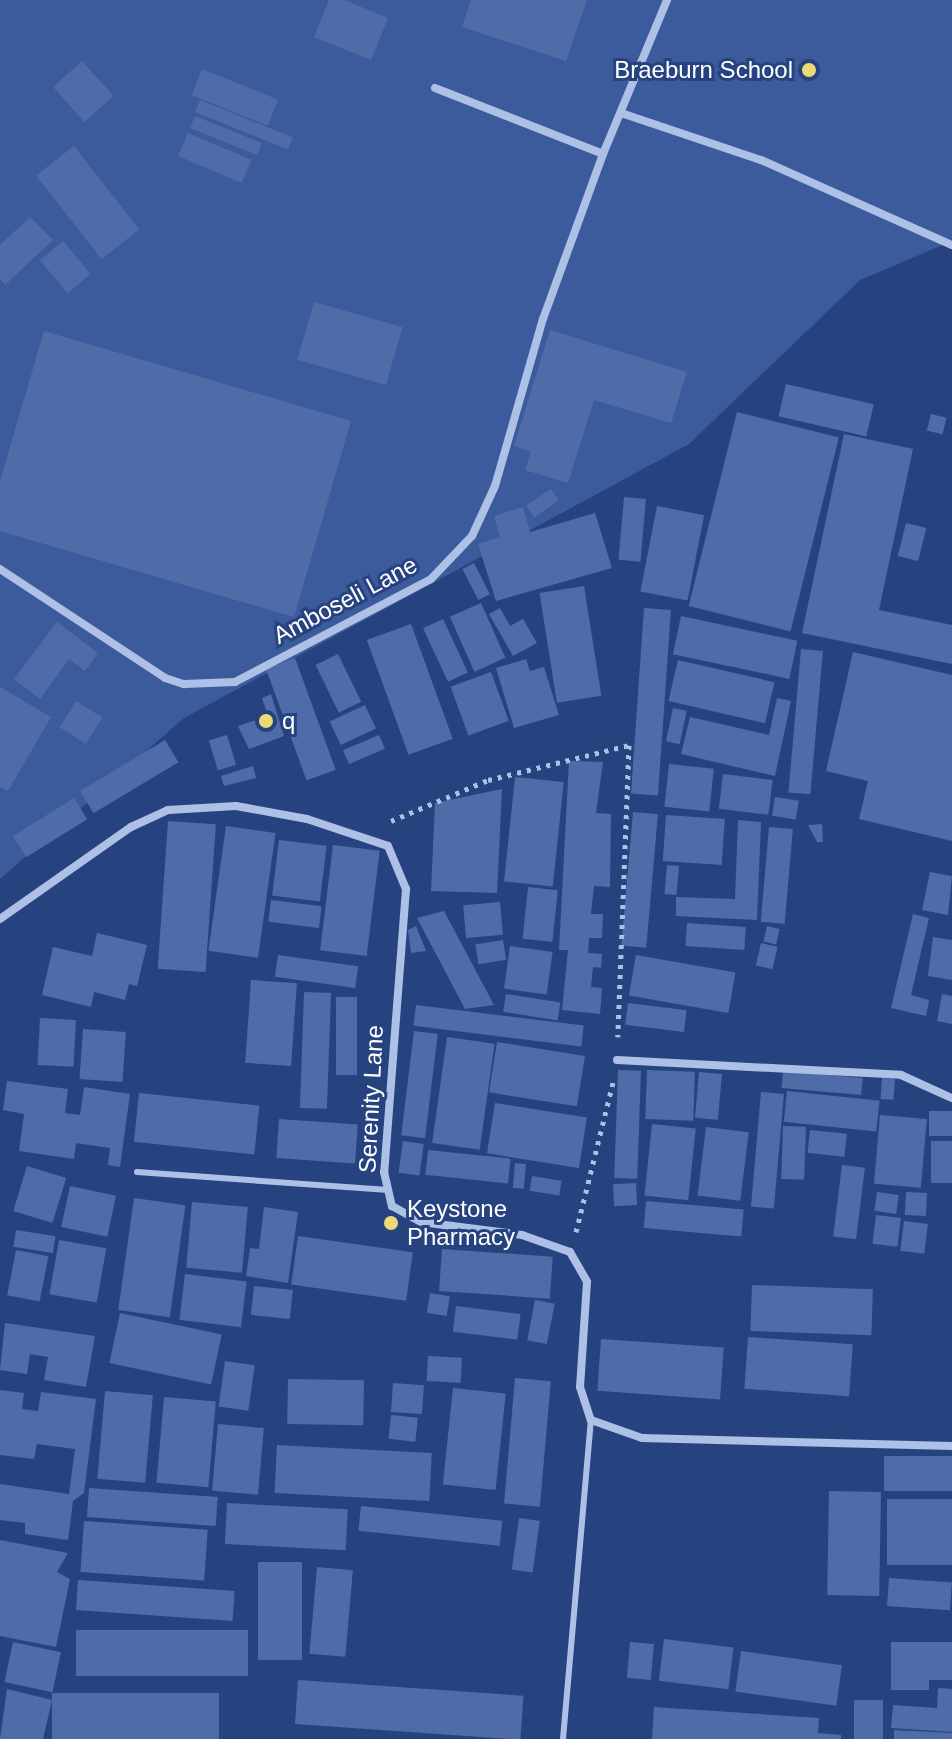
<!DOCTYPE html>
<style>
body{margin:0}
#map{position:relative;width:952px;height:1739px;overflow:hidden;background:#27437f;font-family:Helvetica,sans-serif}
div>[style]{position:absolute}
.green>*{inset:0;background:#3c5b9d}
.building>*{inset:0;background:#506ca8;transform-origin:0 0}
.path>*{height:5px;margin-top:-2.5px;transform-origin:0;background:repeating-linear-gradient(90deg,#aec0e5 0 4px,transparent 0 10px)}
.service>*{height:6px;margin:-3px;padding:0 3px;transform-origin:3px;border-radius:3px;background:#aec0e5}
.minor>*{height:8px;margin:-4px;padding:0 4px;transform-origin:4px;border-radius:4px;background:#aec0e5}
.dots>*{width:22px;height:22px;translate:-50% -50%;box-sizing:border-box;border:4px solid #27437f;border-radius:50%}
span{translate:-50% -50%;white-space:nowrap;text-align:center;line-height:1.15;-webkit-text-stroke:6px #27437f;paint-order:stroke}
.poi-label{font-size:24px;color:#fff}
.right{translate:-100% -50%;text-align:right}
.left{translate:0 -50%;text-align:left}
.street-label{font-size:24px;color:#fff}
</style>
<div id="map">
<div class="green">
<div style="clip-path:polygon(0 0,952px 0,952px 241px,860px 280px,689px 444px,184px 718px,0 879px)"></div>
</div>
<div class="building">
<div style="clip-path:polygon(329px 0,344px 0,388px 18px,371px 60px,314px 37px)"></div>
<div style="clip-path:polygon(471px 0,587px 0,566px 61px,462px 27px)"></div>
<div style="left:82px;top:61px;width:47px;height:39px;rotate:48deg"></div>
<div style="left:202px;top:69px;width:82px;height:28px;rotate:22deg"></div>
<div style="left:200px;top:100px;width:100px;height:13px;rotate:22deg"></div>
<div style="left:195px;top:116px;width:72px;height:13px;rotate:22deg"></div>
<div style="left:188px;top:133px;width:69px;height:25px;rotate:23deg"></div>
<div style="left:74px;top:146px;width:106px;height:48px;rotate:52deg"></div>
<div style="clip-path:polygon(30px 217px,53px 240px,5px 285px,0 279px,0 245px)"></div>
<div style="left:63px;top:241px;width:43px;height:30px;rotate:50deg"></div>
<div style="left:314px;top:302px;width:92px;height:60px;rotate:16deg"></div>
<div style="clip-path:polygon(550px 330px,687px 372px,671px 423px,594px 400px,568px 483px,525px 470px,531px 452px,514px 446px)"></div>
<div style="clip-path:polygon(44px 331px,351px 421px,294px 617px,0 531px,0 481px)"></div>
<div style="left:786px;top:384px;width:90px;height:33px;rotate:13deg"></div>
<div style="left:737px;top:412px;width:105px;height:200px;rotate:14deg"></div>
<div style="left:931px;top:414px;width:16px;height:17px;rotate:14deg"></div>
<div style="clip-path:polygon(844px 434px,913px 449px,879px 610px,952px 625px,952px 664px,802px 633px)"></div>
<div style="left:551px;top:489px;width:14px;height:30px;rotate:56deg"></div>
<div style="left:624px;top:497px;width:22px;height:63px;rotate:5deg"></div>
<div style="left:657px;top:506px;width:48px;height:87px;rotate:11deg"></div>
<div style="clip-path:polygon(523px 507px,530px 532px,595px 513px,612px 568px,496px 601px,478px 544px,500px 537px,494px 516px)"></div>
<div style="left:906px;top:523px;width:21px;height:34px;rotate:14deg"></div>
<div style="left:474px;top:563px;width:35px;height:13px;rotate:63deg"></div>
<div style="left:584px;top:586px;width:111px;height:45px;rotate:81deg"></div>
<div style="left:481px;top:603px;width:60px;height:34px;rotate:66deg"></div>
<div style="clip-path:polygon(500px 608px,510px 626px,523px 619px,537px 643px,513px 656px,489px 614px)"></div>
<div style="left:644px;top:608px;width:27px;height:186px;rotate:4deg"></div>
<div style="left:681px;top:616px;width:119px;height:39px;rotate:12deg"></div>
<div style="left:443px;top:619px;width:59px;height:22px;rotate:65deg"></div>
<div style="clip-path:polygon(57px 622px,98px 653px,85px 671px,69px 659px,40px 699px,14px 679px)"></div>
<div style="left:411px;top:624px;width:122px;height:47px;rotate:70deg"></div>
<div style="left:801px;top:649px;width:22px;height:144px;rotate:5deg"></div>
<div style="clip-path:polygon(853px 652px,952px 675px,952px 841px,859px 819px,868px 781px,826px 771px)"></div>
<div style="left:338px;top:654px;width:53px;height:25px;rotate:64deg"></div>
<div style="left:295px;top:658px;width:119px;height:31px;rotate:70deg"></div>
<div style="clip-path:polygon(526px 659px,530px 671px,544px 667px,559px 715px,514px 728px,496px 668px)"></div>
<div style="left:678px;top:660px;width:99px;height:42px;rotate:13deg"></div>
<div style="left:491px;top:672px;width:52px;height:43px;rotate:70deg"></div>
<div style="clip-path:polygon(0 687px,51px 717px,8px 791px,0 787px)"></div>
<div style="clip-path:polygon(271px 694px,284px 736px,249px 749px,238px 726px,268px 716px,262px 698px)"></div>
<div style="clip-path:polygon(777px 698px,791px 701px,775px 776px,681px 754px,690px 717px,769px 735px)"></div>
<div style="left:76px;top:701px;width:31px;height:31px;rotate:32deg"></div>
<div style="left:365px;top:705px;width:26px;height:39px;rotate:65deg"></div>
<div style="left:673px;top:708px;width:14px;height:34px;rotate:12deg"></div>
<div style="left:227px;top:735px;width:31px;height:19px;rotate:73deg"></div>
<div style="left:379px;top:735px;width:15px;height:39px;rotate:67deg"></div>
<div style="left:165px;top:740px;width:26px;height:99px;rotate:59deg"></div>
<div style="clip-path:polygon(569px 761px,603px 762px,596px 813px,611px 814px,610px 887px,594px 886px,591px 914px,603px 914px,602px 938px,589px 938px,588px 953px,602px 954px,601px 968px,593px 967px,591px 987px,602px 988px,600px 1014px,562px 1010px,568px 950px,559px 950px)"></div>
<div style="left:669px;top:764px;width:45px;height:43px;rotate:6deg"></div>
<div style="clip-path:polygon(253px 766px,256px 778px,224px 786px,221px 776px)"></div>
<div style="left:723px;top:774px;width:50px;height:35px;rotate:7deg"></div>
<div style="left:515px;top:777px;width:49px;height:105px;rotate:6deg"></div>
<div style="clip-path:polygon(502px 789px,497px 893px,431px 891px,435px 803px)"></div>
<div style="left:775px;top:797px;width:24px;height:19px;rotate:9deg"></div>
<div style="left:74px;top:798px;width:25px;height:72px;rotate:58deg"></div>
<div style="left:633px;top:812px;width:25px;height:134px;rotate:5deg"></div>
<div style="left:666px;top:815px;width:59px;height:46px;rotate:4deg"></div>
<div style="clip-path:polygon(738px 820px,761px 822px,757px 920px,676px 916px,676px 897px,735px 899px)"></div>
<div style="left:168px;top:821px;width:48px;height:148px;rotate:4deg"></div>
<div style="clip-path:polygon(822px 824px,823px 842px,817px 842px,808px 825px)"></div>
<div style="left:226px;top:826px;width:50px;height:126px;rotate:8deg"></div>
<div style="left:769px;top:827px;width:24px;height:95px;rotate:5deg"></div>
<div style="left:279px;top:840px;width:48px;height:56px;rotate:7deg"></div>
<div style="left:333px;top:845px;width:47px;height:106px;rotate:7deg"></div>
<div style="left:667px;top:865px;width:12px;height:29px;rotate:5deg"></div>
<div style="clip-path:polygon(930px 872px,952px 876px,948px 915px,922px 910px)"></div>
<div style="left:528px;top:887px;width:30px;height:52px;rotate:6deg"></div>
<div style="left:271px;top:900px;width:51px;height:22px;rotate:7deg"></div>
<div style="left:500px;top:902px;width:33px;height:37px;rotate:85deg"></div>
<div style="clip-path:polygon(444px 911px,494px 1005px,465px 1009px,417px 918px)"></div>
<div style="clip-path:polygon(913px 914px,929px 918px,911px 995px,929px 1000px,926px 1016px,891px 1008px)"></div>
<div style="left:687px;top:923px;width:59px;height:23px;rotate:4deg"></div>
<div style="clip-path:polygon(416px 926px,426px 951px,411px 953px,408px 930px)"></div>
<div style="left:767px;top:926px;width:13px;height:16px;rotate:13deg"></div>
<div style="clip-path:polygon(97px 933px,147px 945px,137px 986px,129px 984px,125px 1000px,94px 992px,91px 1007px,42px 995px,53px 947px,92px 956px)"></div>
<div style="clip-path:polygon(933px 937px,952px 940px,952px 980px,928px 976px)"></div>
<div style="left:503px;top:940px;width:20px;height:28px;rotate:81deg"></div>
<div style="left:761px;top:943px;width:17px;height:23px;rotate:13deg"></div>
<div style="left:510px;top:946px;width:43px;height:43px;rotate:8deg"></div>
<div style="left:278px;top:955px;width:81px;height:22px;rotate:8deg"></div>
<div style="left:636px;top:955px;width:101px;height:41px;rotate:10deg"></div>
<div style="left:251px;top:980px;width:46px;height:83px;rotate:4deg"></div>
<div style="left:304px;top:992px;width:27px;height:116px;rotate:2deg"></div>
<div style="left:506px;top:994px;width:55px;height:18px;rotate:9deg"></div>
<div style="clip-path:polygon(942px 994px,952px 996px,952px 1024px,937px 1021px)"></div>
<div style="left:336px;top:997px;width:21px;height:78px"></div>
<div style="left:628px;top:1003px;width:59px;height:22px;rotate:7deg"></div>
<div style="left:416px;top:1005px;width:169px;height:21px;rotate:7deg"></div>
<div style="left:40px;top:1018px;width:36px;height:47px;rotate:3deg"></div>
<div style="left:83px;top:1029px;width:43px;height:50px;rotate:4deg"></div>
<div style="left:414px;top:1031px;width:24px;height:105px;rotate:7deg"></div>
<div style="left:447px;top:1037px;width:48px;height:107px;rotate:8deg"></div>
<div style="left:497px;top:1042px;width:89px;height:51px;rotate:9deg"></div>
<div style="left:618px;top:1070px;width:23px;height:108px;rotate:2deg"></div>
<div style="left:647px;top:1070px;width:48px;height:49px;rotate:2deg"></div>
<div style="left:783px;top:1071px;width:80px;height:17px;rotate:5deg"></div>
<div style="left:699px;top:1072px;width:23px;height:46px;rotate:5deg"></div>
<div style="left:882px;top:1078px;width:13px;height:21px;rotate:4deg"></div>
<div style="clip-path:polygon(7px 1081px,68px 1089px,65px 1113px,80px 1115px,84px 1087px,130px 1094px,120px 1167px,108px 1165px,110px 1148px,76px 1143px,74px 1159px,19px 1151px,24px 1114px,3px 1110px)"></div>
<div style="left:787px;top:1091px;width:93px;height:31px;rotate:6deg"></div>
<div style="left:761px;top:1092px;width:23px;height:115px;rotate:5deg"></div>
<div style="left:139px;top:1093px;width:121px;height:49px;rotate:6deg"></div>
<div style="left:495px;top:1103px;width:93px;height:51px;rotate:9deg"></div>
<div style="left:952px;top:1111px;width:25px;height:23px;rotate:90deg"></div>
<div style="left:880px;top:1115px;width:47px;height:69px;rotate:5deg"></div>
<div style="left:279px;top:1119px;width:79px;height:39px;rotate:4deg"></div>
<div style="left:652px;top:1124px;width:44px;height:72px;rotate:6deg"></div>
<div style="left:783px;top:1126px;width:23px;height:53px;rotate:2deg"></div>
<div style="left:706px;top:1127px;width:43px;height:69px;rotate:7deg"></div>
<div style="left:810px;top:1130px;width:37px;height:23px;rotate:6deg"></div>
<div style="left:403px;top:1141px;width:21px;height:32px;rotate:8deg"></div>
<div style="left:931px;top:1141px;width:21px;height:42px"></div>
<div style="left:428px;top:1150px;width:83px;height:25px;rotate:6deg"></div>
<div style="left:515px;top:1163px;width:11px;height:25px;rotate:5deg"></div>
<div style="left:842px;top:1165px;width:23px;height:72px;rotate:7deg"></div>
<div style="left:27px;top:1166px;width:41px;height:47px;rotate:17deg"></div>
<div style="left:532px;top:1176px;width:30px;height:15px;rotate:9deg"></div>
<div style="left:636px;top:1183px;width:22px;height:23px;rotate:87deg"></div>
<div style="left:70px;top:1186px;width:47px;height:42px;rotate:12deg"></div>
<div style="left:877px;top:1192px;width:22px;height:19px;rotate:8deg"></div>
<div style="left:906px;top:1192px;width:21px;height:23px;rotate:3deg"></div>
<div style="left:134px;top:1198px;width:52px;height:113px;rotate:8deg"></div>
<div style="left:646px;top:1201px;width:98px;height:27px;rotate:5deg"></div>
<div style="left:192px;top:1202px;width:56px;height:66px;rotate:5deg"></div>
<div style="clip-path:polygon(264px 1207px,298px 1212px,288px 1283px,246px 1276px,250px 1248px,259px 1249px)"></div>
<div style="left:876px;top:1215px;width:25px;height:29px;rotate:7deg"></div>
<div style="left:904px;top:1221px;width:24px;height:30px;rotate:7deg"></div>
<div style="left:16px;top:1230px;width:40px;height:17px;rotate:9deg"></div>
<div style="left:298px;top:1236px;width:116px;height:49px;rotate:8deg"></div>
<div style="left:59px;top:1240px;width:48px;height:55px;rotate:10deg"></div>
<div style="left:442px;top:1249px;width:111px;height:42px;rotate:4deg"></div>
<div style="left:16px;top:1250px;width:33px;height:46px;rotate:11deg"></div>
<div style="left:185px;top:1274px;width:62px;height:46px;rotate:7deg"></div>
<div style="left:752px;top:1285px;width:121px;height:46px;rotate:2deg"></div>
<div style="left:254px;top:1286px;width:39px;height:29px;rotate:6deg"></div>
<div style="left:430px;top:1293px;width:20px;height:20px;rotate:9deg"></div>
<div style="left:535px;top:1300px;width:20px;height:41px;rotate:11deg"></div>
<div style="left:456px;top:1306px;width:65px;height:26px;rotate:7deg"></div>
<div style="left:120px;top:1313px;width:104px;height:51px;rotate:12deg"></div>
<div style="clip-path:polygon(5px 1323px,95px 1336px,86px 1387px,44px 1380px,48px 1357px,30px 1354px,27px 1374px,0 1370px)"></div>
<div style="left:748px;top:1337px;width:105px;height:52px;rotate:4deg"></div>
<div style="left:601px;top:1339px;width:123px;height:52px;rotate:4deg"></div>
<div style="left:428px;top:1356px;width:34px;height:25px;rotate:3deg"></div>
<div style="left:225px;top:1361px;width:30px;height:46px;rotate:8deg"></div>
<div style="left:515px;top:1378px;width:36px;height:126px;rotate:5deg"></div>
<div style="left:288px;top:1379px;width:76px;height:45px;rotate:1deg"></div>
<div style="left:393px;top:1383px;width:31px;height:29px;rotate:4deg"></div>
<div style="left:453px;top:1388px;width:53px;height:97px;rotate:6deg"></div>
<div style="clip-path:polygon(0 1390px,24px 1393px,22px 1409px,38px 1411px,41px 1392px,96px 1399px,84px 1493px,73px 1501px,68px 1540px,25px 1534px,25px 1523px,0 1520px,0 1484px,69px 1494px,75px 1449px,37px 1444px,34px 1459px,0 1455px)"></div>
<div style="left:105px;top:1391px;width:48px;height:88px;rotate:5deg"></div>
<div style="left:164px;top:1397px;width:52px;height:86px;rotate:5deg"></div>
<div style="left:391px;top:1415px;width:27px;height:24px;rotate:6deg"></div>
<div style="left:218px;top:1424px;width:46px;height:67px;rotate:5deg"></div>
<div style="left:277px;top:1445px;width:155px;height:48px;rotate:3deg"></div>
<div style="left:952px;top:1456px;width:35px;height:68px;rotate:90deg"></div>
<div style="left:89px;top:1488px;width:129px;height:29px;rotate:4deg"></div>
<div style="left:829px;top:1491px;width:52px;height:104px;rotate:1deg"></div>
<div style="left:952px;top:1499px;width:66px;height:65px;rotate:90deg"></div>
<div style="left:227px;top:1503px;width:121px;height:41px;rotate:3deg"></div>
<div style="left:361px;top:1506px;width:142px;height:25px;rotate:6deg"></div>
<div style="left:519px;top:1518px;width:21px;height:52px;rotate:8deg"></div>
<div style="left:84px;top:1521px;width:124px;height:51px;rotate:4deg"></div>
<div style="clip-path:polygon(0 1540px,68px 1553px,57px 1572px,70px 1579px,56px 1647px,0 1636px)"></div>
<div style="left:258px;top:1562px;width:44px;height:98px"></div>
<div style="left:317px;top:1567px;width:36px;height:87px;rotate:5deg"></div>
<div style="left:889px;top:1578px;width:63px;height:28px;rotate:4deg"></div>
<div style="left:78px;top:1580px;width:157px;height:30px;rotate:4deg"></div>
<div style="left:76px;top:1630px;width:172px;height:46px"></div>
<div style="left:664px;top:1639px;width:70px;height:42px;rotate:7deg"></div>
<div style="left:13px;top:1642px;width:49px;height:41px;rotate:12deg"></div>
<div style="left:630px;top:1642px;width:24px;height:36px;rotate:5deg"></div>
<div style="clip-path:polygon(891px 1642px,952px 1642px,952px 1680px,929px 1680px,929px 1690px,891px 1690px)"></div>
<div style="left:741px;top:1651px;width:102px;height:41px;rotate:8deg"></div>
<div style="left:298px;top:1680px;width:226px;height:44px;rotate:4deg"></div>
<div style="clip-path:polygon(938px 1688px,952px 1689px,952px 1732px,891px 1728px,893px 1705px,937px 1708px)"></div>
<div style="clip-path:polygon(7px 1689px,52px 1700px,43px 1739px,0 1739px)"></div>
<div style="left:52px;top:1693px;width:167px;height:46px"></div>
<div style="left:854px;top:1700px;width:29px;height:39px"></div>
<div style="clip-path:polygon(654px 1707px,819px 1718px,818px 1733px,841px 1735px,841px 1739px,652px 1739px)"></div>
<div style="clip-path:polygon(894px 1730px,952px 1733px,952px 1739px,894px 1739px)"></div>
</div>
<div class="path">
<div style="left:391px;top:821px;width:105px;rotate:-22.9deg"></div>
<div style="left:488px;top:780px;width:145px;rotate:-13.9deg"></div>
<div style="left:629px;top:745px;width:292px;rotate:92.2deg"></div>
<div style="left:576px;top:1232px;width:154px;rotate:-76.1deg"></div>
</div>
<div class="service">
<div style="left:137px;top:1172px;width:252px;rotate:4.1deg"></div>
<div style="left:563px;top:1739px;width:320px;rotate:-85deg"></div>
</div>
<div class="minor">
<div style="left:435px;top:88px;width:180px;rotate:21.4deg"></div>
<div style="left:624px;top:114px;width:145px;rotate:18.6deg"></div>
<div style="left:761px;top:160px;width:209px;rotate:24deg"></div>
<div style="left:0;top:569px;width:198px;rotate:33.4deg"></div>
<div style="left:165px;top:678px;width:20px;rotate:18deg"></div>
<div style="left:184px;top:684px;width:51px;rotate:-2.2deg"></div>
<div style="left:235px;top:682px;width:221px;rotate:-27.7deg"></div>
<div style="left:431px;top:579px;width:59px;rotate:-46.4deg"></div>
<div style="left:472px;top:536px;width:55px;rotate:-65.3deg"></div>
<div style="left:495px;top:486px;width:174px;rotate:-74deg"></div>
<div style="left:543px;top:319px;width:176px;rotate:-70deg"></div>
<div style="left:603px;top:154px;width:167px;rotate:-67.4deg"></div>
<div style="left:0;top:919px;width:160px;rotate:-35.1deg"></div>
<div style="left:131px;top:827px;width:41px;rotate:-24.7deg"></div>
<div style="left:168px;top:810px;width:68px;rotate:-3.4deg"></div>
<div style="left:236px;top:806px;width:72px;rotate:10.4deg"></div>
<div style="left:307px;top:819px;width:85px;rotate:18.4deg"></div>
<div style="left:388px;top:846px;width:47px;rotate:67.3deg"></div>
<div style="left:406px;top:889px;width:284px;rotate:94.4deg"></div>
<div style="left:384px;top:1172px;width:35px;rotate:77deg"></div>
<div style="left:392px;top:1206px;width:33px;rotate:29deg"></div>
<div style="left:421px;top:1222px;width:102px;rotate:7.3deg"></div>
<div style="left:522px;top:1235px;width:51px;rotate:19.5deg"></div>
<div style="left:570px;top:1252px;width:34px;rotate:60deg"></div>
<div style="left:587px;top:1282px;width:105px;rotate:93.8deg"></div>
<div style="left:580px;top:1387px;width:35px;rotate:72deg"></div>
<div style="left:591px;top:1420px;width:54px;rotate:19.4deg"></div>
<div style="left:642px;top:1438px;width:310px;rotate:1.5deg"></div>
<div style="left:617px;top:1060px;width:284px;rotate:3deg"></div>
<div style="left:901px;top:1075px;width:56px;rotate:24.3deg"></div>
</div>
<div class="dots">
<div style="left:809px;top:70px;background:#edda75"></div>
<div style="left:266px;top:721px;background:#edda75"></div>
<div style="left:391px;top:1223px;background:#edda75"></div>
</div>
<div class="poi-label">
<span class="right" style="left:793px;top:70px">Braeburn School</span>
<span class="left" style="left:282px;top:721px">q</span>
<span class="left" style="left:407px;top:1223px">Keystone<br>Pharmacy</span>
</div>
<div class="street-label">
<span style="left:345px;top:600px;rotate:-28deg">Amboseli Lane</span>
<span style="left:371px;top:1099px;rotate:-87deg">Serenity Lane</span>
</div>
</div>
